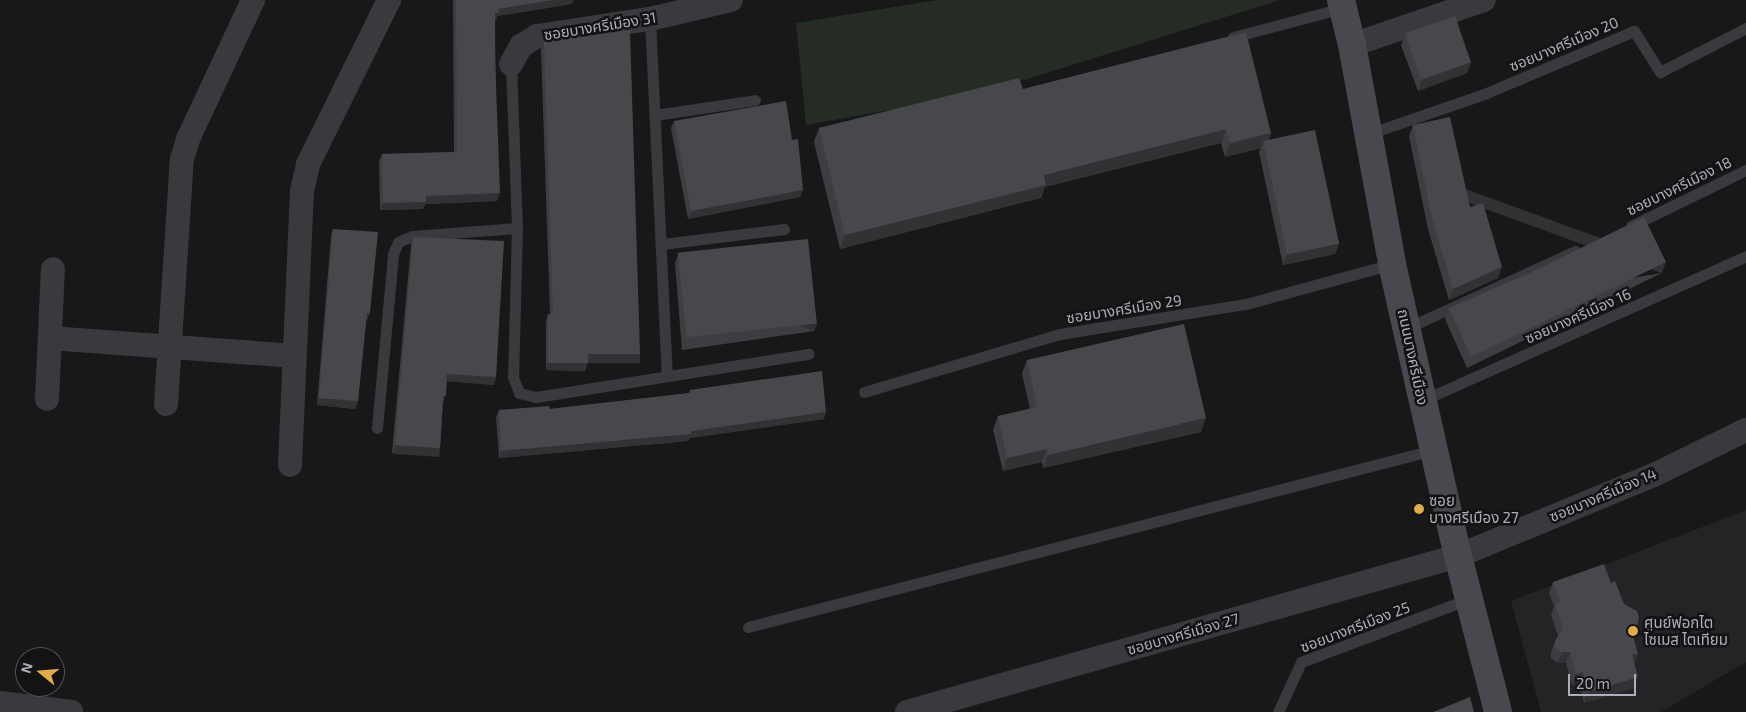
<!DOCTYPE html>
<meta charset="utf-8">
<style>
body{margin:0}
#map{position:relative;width:1746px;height:712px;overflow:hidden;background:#181819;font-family:"Exo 2","Noto Sans Thai",sans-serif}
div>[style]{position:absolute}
.built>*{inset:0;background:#242426}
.green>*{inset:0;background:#242c25}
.lane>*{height:11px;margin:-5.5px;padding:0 5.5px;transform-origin:5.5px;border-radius:5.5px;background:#393a3e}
.street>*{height:24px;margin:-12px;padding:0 12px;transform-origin:12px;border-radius:12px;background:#393a3e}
.secondary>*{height:28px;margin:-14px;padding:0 14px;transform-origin:14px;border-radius:14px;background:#47494e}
.wall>*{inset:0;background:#3d3e41}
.shaded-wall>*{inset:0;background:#323235;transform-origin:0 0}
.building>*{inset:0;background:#47484c;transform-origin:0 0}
.dots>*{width:14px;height:14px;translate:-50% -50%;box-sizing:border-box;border:2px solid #131314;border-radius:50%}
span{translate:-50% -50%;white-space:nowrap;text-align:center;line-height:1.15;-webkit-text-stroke:5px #131314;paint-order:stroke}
.street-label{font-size:15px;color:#abafb8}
.poi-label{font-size:15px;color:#abafb8}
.left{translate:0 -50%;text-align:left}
.north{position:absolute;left:15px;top:647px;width:50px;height:50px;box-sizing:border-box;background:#131314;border:1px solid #505156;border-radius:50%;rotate:287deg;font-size:14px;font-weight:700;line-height:20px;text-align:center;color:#abafb8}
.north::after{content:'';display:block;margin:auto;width:18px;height:22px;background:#e2ab46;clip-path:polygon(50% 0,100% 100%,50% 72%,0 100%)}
.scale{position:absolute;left:1568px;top:674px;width:68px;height:22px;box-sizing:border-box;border:2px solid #abafb8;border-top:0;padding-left:6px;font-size:15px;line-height:18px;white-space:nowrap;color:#abafb8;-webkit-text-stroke:4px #131314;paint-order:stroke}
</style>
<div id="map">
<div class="built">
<div style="clip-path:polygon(1746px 510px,1746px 662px,1661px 712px,1541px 712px,1511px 601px)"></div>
</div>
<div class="green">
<div style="clip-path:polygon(937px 0,1280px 0,979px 94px,806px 125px,796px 23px)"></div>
</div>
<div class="lane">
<div style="left:650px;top:19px;width:356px;rotate:87.3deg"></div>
<div style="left:1233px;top:37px;width:114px;rotate:-14.8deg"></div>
<div style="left:511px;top:64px;width:164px;rotate:87.9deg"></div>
<div style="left:517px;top:228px;width:149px;rotate:91.5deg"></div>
<div style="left:513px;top:377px;width:17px;rotate:69deg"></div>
<div style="left:519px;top:393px;width:17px;rotate:13deg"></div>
<div style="left:536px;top:397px;width:276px;rotate:-9deg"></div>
<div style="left:655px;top:115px;width:101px;rotate:-8.5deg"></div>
<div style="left:1368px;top:134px;width:123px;rotate:-19deg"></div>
<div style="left:1484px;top:94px;width:163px;rotate:-22.8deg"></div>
<div style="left:1634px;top:31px;width:49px;rotate:57.6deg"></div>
<div style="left:1660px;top:72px;width:97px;rotate:-27.1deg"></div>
<div style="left:1631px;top:226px;width:128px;rotate:-26deg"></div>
<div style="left:662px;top:244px;width:123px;rotate:-7deg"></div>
<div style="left:1407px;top:328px;width:185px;rotate:-24.6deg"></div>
<div style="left:864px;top:392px;width:204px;rotate:-16.5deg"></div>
<div style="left:1060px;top:334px;width:188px;rotate:-9.2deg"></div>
<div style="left:1246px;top:304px;width:151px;rotate:-15.3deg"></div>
<div style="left:1423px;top:400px;width:354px;rotate:-24deg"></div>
<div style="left:377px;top:428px;width:175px;rotate:-84.7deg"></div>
<div style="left:393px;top:254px;width:13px;rotate:-67deg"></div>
<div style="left:398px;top:242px;width:15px;rotate:-23deg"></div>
<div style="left:412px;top:236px;width:105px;rotate:-4.4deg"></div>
<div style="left:748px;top:627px;width:707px;rotate:-14.49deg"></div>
<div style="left:1278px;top:712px;width:55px;rotate:-65.3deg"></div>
<div style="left:1301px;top:662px;width:179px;rotate:-20.6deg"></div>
</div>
<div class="street">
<div style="left:1352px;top:45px;width:139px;rotate:-18.8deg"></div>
<div style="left:511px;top:64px;width:21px;rotate:-61deg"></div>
<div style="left:521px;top:46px;width:19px;rotate:-32deg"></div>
<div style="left:537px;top:36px;width:114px;rotate:-8.6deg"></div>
<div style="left:650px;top:19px;width:83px;rotate:-13.2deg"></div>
<div style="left:50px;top:338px;width:245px;rotate:4.2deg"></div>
<div style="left:47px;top:399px;width:130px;rotate:-87.4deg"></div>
<div style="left:166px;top:404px;width:246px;rotate:-86.3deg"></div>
<div style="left:182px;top:159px;width:21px;rotate:-73deg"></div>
<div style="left:188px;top:139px;width:153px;rotate:-64.9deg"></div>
<div style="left:290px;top:465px;width:274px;rotate:-87.5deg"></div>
<div style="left:302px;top:191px;width:28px;rotate:-77deg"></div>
<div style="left:308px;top:164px;width:183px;rotate:-63.7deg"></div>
<div style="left:0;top:703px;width:72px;rotate:7.2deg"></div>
<div style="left:907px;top:712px;width:573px;rotate:-15.81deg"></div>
<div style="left:1458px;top:556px;width:212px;rotate:-22.5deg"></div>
<div style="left:1654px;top:475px;width:102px;rotate:-26.1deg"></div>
</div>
<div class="secondary">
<div style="left:1341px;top:0;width:46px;rotate:76.3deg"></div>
<div style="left:1352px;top:45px;width:223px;rotate:79.6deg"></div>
<div style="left:1392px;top:264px;width:299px;rotate:77.3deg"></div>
<div style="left:1458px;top:556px;width:161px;rotate:75.6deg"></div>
</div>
<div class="wall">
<div style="clip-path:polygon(453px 0,574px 0,572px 4px,497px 16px,495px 21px,497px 201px,425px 204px,423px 209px,380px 210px,379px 161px,382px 154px,454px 152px)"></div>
<div style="clip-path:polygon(1405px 34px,1471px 62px,1467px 73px,1418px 91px,1401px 45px)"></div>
<div style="clip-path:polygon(544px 42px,640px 354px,637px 362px,588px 362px,585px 371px,546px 370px,546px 322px,548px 314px,550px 314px,541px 49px)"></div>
<div style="clip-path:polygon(1023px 89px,1271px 133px,1269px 140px,1339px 243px,1335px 254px,1283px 265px,1259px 152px,1261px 148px,1225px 157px,1221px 143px,1045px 187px,1041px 198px,840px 249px,814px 142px,819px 128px)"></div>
<div style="clip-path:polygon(674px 121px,800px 197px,688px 219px,671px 128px)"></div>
<div style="clip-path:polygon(1413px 125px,1470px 207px,1498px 278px,1449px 300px,1428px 229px,1409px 136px)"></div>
<div style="clip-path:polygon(333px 229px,367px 320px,366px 320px,358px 401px,355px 409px,317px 405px,331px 236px)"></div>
<div style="clip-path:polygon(413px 237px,494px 385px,447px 381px,443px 404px,440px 448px,437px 456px,392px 453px,411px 245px)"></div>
<div style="clip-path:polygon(678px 255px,817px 324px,814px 331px,682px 350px,675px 263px)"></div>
<div style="clip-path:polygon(1662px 273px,1467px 368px,1445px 319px,1449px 308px)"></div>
<div style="clip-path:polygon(1027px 360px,1201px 432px,1043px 468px,1042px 462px,1003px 471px,993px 430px,998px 416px,1030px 409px,1022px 374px)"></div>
<div style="clip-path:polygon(690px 390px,824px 419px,690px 438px,688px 441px,499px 458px,496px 417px,499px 410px,550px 409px,689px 393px)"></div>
<div style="clip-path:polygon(1553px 582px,1611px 583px,1633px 637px,1634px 664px,1638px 677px,1634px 688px,1584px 703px,1579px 683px,1572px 685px,1566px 663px,1558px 663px,1551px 658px,1551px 652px,1555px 641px,1558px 636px,1551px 615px,1554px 606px,1549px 593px)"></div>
</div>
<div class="shaded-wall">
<div style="clip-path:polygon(553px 0,574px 0,572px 4px,497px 16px,496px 21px,493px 21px,495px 13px,498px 9px)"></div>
<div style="clip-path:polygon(1471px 62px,1467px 73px,1418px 91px,1422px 80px)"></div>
<div style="clip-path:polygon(1226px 129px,1221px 143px,1045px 187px,1041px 198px,840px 249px,845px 235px,1044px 175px)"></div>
<div style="clip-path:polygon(1271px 133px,1266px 147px,1263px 141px,1261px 148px,1225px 157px,1230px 143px)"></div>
<div style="clip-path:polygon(803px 190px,800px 197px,688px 219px,691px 211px)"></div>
<div style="clip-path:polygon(500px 193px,497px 201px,425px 204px,423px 209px,380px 210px,383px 203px,426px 196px)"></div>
<div style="clip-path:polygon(1339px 243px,1335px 254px,1283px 265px,1287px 254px)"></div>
<div style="left:1666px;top:262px;width:12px;height:217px;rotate:110deg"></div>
<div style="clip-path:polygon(1502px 267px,1498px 278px,1449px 300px,1453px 289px)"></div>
<div style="clip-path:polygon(367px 313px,370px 313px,367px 320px,364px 320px)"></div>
<div style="left:817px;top:324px;width:8px;height:133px;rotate:113deg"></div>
<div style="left:588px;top:354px;width:52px;height:9px"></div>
<div style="clip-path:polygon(548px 363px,588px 363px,585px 371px,546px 370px)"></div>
<div style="clip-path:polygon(447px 374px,496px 377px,494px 385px,445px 381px)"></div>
<div style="clip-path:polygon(319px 398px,358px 401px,355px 409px,317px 405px)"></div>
<div style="clip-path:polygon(826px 412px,824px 419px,690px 438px,688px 441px,499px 458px,501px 451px,691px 431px)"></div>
<div style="clip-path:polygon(1206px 418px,1201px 432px,1043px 468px,1048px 455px)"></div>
<div style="left:395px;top:445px;width:45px;height:9px;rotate:4deg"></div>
<div style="clip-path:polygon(1047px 449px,1042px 462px,1003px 471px,1007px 458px)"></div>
<div style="clip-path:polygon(1637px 626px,1633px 637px,1632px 632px)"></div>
<div style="clip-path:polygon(1562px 652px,1570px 652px,1566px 663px,1558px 663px)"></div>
<div style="clip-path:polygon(1638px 654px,1634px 665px,1632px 655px)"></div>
<div style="clip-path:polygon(1583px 672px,1579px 683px,1572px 685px,1576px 674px)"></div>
<div style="clip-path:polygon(1638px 677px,1634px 688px,1584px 703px,1588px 692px)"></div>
</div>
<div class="building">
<div style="clip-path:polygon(456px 0,553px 0,498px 9px,499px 13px,495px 13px,495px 59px,500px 193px,426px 196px,426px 202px,383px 203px,382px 154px,457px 152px)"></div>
<div style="left:1455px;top:16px;width:49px;height:53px;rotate:71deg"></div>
<div style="clip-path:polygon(630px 30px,640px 354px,588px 354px,588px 363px,548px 363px,548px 314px,553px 314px,544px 42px)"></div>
<div style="clip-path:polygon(1246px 32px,1271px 133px,1230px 143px,1226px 129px,1044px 175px,1046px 185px,845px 235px,819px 128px,1019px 78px,1023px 89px)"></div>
<div style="clip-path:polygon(786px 101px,792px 140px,798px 139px,803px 190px,691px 211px,674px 121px)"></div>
<div style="clip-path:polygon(1450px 117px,1470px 207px,1483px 203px,1502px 267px,1453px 289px,1432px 218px,1413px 125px)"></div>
<div style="left:1315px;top:130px;width:116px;height:53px;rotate:78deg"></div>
<div style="clip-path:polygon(1644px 217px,1666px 262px,1471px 357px,1449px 308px,1532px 272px)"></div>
<div style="clip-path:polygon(333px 229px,378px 232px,370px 313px,367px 313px,358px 401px,319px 398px)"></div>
<div style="clip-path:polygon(413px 237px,504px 241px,496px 377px,447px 374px,446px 396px,443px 396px,440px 448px,395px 445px)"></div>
<div style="left:808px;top:239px;width:85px;height:131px;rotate:84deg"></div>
<div style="clip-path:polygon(1184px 324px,1206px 418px,1048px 455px,1047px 449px,1007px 458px,998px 416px,1037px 407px,1027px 360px)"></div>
<div style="clip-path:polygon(822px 371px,826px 412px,691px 431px,691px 434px,501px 451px,499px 410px,549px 406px,550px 409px,691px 393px,690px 390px)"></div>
<div style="clip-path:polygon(1604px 564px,1611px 583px,1615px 581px,1624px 604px,1637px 611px,1639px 618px,1637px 626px,1632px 632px,1638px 654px,1632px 655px,1638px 677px,1588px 692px,1583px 672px,1576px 674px,1570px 652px,1562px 652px,1555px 647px,1555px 641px,1563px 628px,1555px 604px,1560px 602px,1553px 582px)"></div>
<div style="clip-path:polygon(1470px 697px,1474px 712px,1433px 712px)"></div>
</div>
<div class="dots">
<div style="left:1419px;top:509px;background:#e2ab46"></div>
<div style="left:1633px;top:631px;background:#e2ab46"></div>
</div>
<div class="street-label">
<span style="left:600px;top:26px;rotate:-9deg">ซอยบางศรีเมือง 31</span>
<span style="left:1564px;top:44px;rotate:-23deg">ซอยบางศรีเมือง 20</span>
<span style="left:1679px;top:186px;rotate:-26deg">ซอยบางศรีเมือง 18</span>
<span style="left:1124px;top:309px;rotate:-9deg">ซอยบางศรีเมือง 29</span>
<span style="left:1578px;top:316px;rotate:-24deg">ซอยบางศรีเมือง 16</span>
<span style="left:1413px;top:357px;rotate:78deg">ถนนบางศรีเมือง</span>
<span style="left:1603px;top:495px;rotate:-23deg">ซอยบางศรีเมือง 14</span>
<span style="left:1355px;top:627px;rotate:-21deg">ซอยบางศรีเมือง 25</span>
<span style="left:1183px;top:634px;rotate:-16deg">ซอยบางศรีเมือง 27</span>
</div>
<div class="poi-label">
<span class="left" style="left:1429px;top:509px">ซอย<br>บางศรีเมือง 27</span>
<span class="left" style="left:1644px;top:631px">ศูนย์ฟอกไต<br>ไซเมส ไตเทียม</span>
</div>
<div class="north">N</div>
<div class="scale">20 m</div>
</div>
